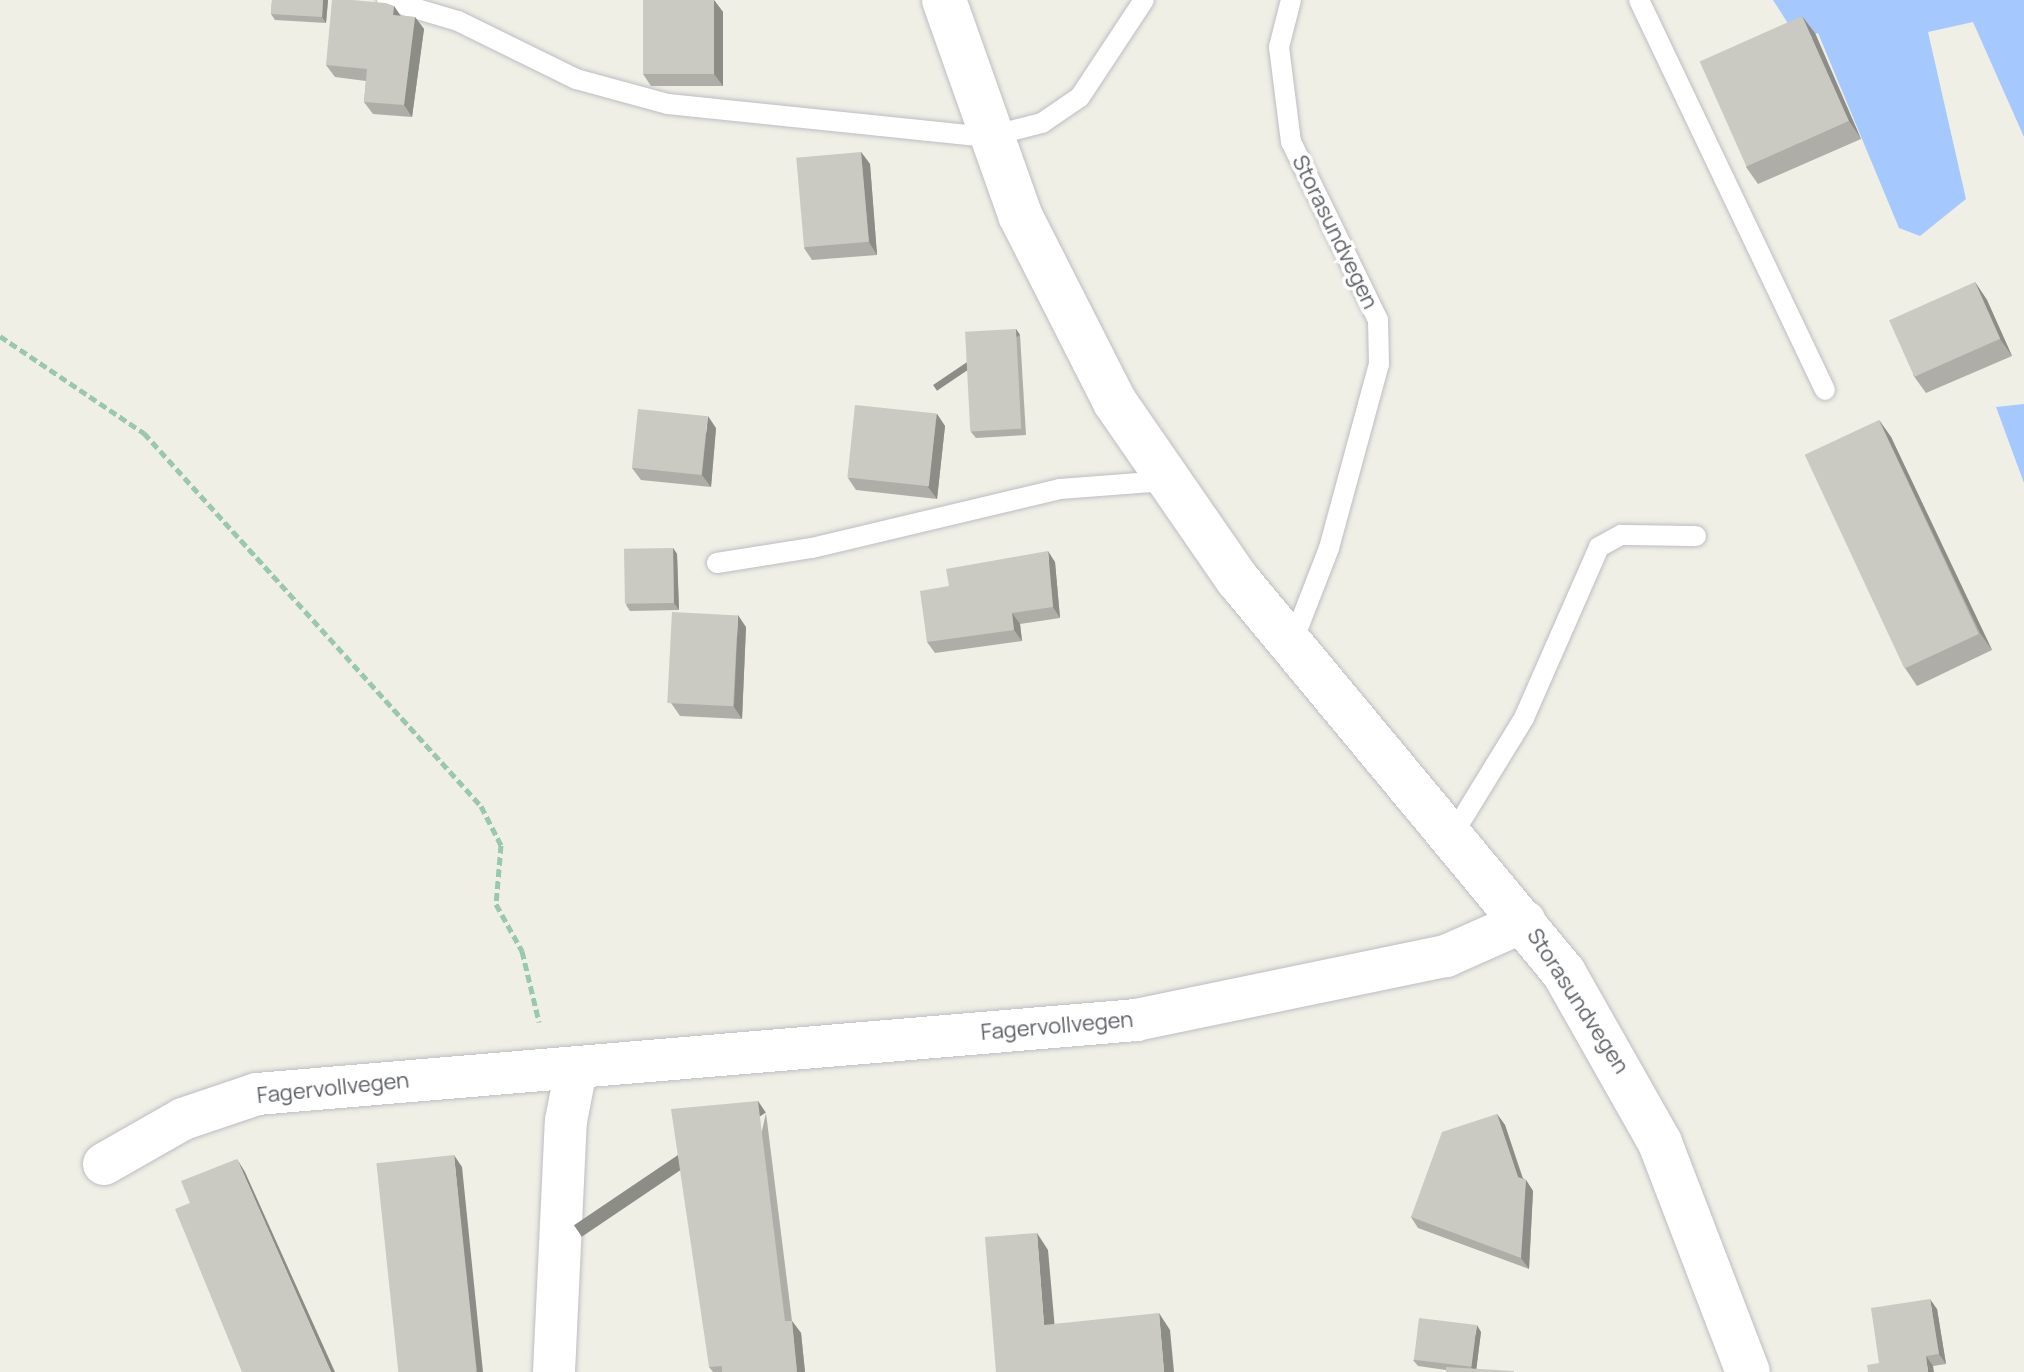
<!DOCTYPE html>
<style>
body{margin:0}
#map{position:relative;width:2024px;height:1372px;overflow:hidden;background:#efefe5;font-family:Manrope,sans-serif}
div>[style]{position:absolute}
.water>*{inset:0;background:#a5c8ff}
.path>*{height:5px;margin-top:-2.5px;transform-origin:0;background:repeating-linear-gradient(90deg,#9ac8af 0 8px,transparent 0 12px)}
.roads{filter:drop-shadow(0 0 2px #bcbdc3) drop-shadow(0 0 2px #bcbdc3)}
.lane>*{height:20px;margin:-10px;padding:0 10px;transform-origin:10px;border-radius:10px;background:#fff}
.street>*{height:42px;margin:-21px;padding:0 21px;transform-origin:21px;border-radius:21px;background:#fff}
.secondary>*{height:44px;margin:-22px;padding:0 22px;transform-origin:22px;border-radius:22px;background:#fff}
.wall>*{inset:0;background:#aeada7}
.shaded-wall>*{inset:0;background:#8d8d88;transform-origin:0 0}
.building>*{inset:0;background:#cac9c2;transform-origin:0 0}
span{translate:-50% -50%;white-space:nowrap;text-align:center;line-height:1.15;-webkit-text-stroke:7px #fff;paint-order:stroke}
.street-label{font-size:22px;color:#5c5f65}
</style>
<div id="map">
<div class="water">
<div style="clip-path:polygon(1773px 0,2024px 0,2024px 137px,1973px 22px,1928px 32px,1966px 199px,1920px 236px,1899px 228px,1818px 33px,1798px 39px)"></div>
<div style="clip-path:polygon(2024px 404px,2024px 483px,1996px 407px)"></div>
</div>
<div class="path">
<div style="left:0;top:336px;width:174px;rotate:34deg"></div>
<div style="left:144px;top:433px;width:503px;rotate:47.9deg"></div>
<div style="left:481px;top:806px;width:44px;rotate:62.9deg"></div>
<div style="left:501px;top:845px;width:59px;rotate:94.8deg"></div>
<div style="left:496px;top:904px;width:54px;rotate:61deg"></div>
<div style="left:522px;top:951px;width:73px;rotate:76.5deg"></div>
</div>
<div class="roads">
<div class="lane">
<div style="left:387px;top:0;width:74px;rotate:16.5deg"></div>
<div style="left:458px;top:21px;width:131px;rotate:26.2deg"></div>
<div style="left:576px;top:79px;width:95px;rotate:15.2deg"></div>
<div style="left:668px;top:104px;width:321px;rotate:5.9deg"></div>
<div style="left:987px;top:137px;width:57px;rotate:-14.3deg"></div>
<div style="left:1042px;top:123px;width:46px;rotate:-34.4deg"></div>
<div style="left:1080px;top:97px;width:116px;rotate:-56.6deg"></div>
<div style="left:1639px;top:0;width:432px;rotate:64.5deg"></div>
<div style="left:717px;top:563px;width:96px;rotate:-9deg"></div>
<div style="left:812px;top:548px;width:255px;rotate:-13.4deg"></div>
<div style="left:1060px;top:489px;width:105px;rotate:-4.4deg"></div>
<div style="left:1291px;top:646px;width:105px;rotate:-68.8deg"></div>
<div style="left:1329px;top:548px;width:191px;rotate:-74.8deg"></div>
<div style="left:1379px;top:364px;width:44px;rotate:-91.3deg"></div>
<div style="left:1378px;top:320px;width:198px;rotate:-116deg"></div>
<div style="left:1291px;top:142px;width:96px;rotate:-97.2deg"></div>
<div style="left:1279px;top:47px;width:49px;rotate:-75.7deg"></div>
<div style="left:1453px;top:834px;width:136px;rotate:-58.5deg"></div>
<div style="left:1524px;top:718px;width:187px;rotate:-66.3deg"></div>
<div style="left:1599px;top:547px;width:25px;rotate:-29deg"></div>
<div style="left:1621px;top:535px;width:75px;rotate:0.8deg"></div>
</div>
<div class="street">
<div style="left:104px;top:1164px;width:91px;rotate:-29.7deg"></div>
<div style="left:183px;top:1119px;width:78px;rotate:-18.7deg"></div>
<div style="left:257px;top:1094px;width:882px;rotate:-4.81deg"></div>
<div style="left:1136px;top:1020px;width:317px;rotate:-11.7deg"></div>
<div style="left:1446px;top:956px;width:86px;rotate:-23.9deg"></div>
<div style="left:554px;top:1372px;width:251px;rotate:-87.3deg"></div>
<div style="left:566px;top:1121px;width:53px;rotate:-79.1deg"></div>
</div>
<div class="secondary">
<div style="left:944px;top:0;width:228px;rotate:70.5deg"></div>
<div style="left:1020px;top:215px;width:210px;rotate:63.1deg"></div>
<div style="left:1115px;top:402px;width:216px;rotate:55.4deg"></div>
<div style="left:1238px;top:580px;width:511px;rotate:50.32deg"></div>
<div style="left:1564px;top:973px;width:195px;rotate:60.5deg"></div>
<div style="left:1660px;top:1143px;width:245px;rotate:69deg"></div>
</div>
</div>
<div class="wall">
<div style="clip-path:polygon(272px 0,328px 0,326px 23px,275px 20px,271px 14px)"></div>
<div style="clip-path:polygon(714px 0,723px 12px,723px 86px,651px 86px,643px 74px)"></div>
<div style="clip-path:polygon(394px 6px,401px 16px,415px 17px,424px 29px,412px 117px,373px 114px,364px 102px,366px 81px,335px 77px,326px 65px)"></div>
<div style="clip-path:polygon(1815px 33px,1861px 139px,1758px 184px,1746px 167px)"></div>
<div style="clip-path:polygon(861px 152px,870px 164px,877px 255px,812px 260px,804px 248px)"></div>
<div style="clip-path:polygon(1975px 282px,1987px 300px,2012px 356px,1926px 393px,1913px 375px)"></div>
<div style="clip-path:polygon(1016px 329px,1020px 335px,1026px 435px,976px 438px,971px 432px)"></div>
<div style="clip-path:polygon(937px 414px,945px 426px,937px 499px,856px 490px,848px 478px)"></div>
<div style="clip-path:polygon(1879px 420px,1891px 437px,1992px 650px,1917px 686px,1905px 668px)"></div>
<div style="clip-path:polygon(716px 428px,711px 487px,641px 480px,632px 468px)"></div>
<div style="clip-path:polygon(673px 548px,677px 554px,679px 610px,630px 611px,626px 605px)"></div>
<div style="clip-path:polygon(1055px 562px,1060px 618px,1020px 624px,1022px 641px,935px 653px,927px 642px,949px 586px)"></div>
<div style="clip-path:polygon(746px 627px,742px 719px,680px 716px,671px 703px)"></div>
<div style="clip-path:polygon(766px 1113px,792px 1321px,801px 1333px,805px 1372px,713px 1372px,709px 1367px)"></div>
<div style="clip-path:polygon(1497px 1114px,1505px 1125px,1523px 1178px,1526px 1180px,1533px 1191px,1529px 1269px,1418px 1228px,1411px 1217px)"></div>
<div style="clip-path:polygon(1937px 1309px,1946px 1364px,1933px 1366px,1879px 1363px)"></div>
<div style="clip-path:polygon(1481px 1332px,1476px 1369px,1446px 1370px,1418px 1366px,1413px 1360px)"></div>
</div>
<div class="shaded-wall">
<div style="clip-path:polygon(323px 0,328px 0,326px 23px,322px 17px)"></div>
<div style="clip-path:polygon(714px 0,723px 12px,723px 86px,714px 74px)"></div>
<div style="clip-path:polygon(394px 6px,402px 18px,393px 15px)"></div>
<div style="clip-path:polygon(1802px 16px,1815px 33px,1861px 139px,1849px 121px)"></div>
<div style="clip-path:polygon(415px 17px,424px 29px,412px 117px,404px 105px)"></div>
<div style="clip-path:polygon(861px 152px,870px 164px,877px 255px,869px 242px)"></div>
<div style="clip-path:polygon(1975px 282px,1987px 300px,2012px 356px,2000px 339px)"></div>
<div style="left:1016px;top:329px;width:7px;height:100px;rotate:56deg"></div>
<div style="clip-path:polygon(937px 414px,945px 426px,937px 499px,928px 487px)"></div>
<div style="clip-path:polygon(708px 416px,716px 428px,711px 487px,702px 475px)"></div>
<div style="clip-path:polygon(1879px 420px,1891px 437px,1992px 650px,1980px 633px)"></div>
<div style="clip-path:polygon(673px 548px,677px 554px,679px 610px,674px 603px)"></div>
<div style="clip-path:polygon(1048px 551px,1055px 562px,1060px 618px,1053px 607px)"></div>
<div style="clip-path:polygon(1012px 613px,1020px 624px,1022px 641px,1014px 630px)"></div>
<div style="clip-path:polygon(738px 615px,746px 627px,742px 719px,734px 707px)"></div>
<div style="left:758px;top:1101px;width:14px;height:222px;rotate:56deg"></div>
<div style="clip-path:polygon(1497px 1114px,1505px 1125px,1525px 1186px,1526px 1180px,1533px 1191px,1529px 1269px,1521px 1258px,1518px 1177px)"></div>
<div style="clip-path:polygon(454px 1155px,462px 1167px,483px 1372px,475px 1372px)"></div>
<div style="clip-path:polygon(237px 1159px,245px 1172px,335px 1372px,331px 1372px)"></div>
<div style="clip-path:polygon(1037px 1233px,1048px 1250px,1056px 1341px,1044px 1325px)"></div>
<div style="clip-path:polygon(1930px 1299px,1937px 1309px,1946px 1364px,1939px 1354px)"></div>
<div style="clip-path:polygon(1159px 1313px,1170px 1330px,1174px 1372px,1164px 1372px)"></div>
<div style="clip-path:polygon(792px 1321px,801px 1333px,805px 1372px,797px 1372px)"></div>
<div style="clip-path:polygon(1477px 1325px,1481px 1332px,1476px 1372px,1475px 1372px,1471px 1367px)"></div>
<div style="clip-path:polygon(1926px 1356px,1933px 1366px,1934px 1372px,1928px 1372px)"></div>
</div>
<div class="building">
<div style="clip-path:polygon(272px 0,323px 0,322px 17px,271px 14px)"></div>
<div style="clip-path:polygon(332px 0,352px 0,386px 3px,394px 6px,393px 15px,415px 17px,404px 105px,364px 102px,367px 69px,326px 65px)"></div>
<div style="left:643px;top:0;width:71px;height:74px"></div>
<div style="left:1802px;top:16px;width:115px;height:112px;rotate:66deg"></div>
<div style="left:861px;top:152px;width:90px;height:65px;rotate:85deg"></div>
<div style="left:1975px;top:282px;width:62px;height:94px;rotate:66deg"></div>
<div style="left:1016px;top:329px;width:100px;height:51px;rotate:87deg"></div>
<div style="left:855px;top:405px;width:82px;height:73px;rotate:6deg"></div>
<div style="left:638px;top:409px;width:70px;height:59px;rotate:6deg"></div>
<div style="left:1879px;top:420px;width:236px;height:82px;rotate:65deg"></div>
<div style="left:673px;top:548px;width:55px;height:49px;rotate:89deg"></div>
<div style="clip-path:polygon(1048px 551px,1053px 607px,1012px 613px,1014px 630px,927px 642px,920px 591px,949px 586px,946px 569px)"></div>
<div style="left:672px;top:612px;width:66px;height:91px;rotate:3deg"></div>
<div style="clip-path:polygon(758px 1101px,785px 1321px,792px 1321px,797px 1372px,722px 1372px,722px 1366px,709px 1367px,671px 1109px)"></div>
<div style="clip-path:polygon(1497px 1114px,1518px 1177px,1526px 1180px,1521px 1258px,1411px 1217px,1442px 1132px)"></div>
<div style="left:454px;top:1155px;width:218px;height:78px;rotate:84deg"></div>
<div style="clip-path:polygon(237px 1159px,331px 1372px,242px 1372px,175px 1209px,190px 1203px,181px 1181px)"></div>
<div style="clip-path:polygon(1037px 1233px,1044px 1325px,1159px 1313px,1164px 1372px,996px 1372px,985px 1237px)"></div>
<div style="clip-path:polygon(1930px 1299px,1939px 1354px,1926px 1356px,1928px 1372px,1868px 1372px,1867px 1365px,1879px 1363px,1871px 1308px)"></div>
<div style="left:1419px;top:1318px;width:58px;height:42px;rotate:7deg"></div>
<div style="clip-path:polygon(1446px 1367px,1514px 1371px,1514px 1372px,1446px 1372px)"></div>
</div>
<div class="street-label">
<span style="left:1335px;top:232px;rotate:64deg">Storasundvegen</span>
<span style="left:1578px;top:1001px;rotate:57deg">Storasundvegen</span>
<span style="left:1057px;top:1026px;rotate:-5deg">Fagervollvegen</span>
<span style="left:333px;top:1088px;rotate:-6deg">Fagervollvegen</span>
</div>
</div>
